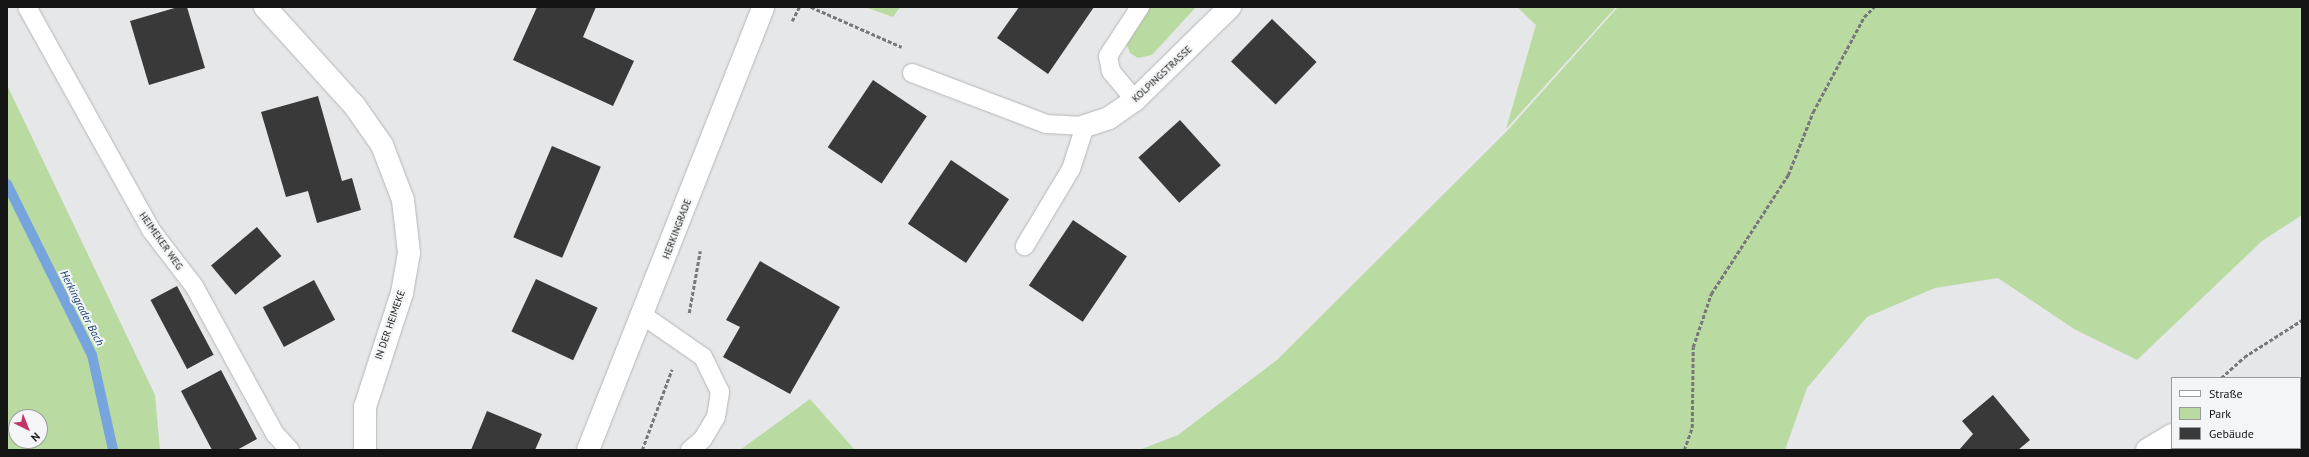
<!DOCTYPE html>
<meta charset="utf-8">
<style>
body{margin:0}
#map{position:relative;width:2309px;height:457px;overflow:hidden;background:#e6e7e9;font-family:"PT Sans",sans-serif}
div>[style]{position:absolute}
.green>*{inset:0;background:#b9dba1}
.stream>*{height:10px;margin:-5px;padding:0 5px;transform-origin:5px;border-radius:5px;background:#77a4dc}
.building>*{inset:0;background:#3a3939;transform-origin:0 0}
.path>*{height:2.5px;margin-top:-1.25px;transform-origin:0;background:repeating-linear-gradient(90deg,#777879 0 4px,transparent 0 6px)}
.roads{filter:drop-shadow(0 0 1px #b5b6b7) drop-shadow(0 0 1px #b5b6b7)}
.lane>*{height:18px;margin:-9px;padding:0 9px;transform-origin:9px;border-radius:9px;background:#fff}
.street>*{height:22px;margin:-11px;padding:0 11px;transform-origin:11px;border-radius:11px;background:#fff}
.secondary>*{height:22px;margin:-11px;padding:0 11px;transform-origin:11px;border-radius:11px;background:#fff}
span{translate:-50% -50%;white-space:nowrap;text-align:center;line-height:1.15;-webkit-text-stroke:4px #f4f5f6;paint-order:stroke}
.street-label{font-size:10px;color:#141414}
.water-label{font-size:11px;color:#103e71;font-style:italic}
.frame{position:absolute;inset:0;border:8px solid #141414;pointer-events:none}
.legend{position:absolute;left:2171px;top:377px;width:130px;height:72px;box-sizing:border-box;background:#f4f5f6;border:1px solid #9a9b9c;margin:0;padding:5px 7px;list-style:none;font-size:12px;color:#141414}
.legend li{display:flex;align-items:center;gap:8px;height:20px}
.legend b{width:20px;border:1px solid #9a9b9c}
.north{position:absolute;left:8px;top:409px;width:40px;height:40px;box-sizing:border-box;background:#f4f5f6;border:1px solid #9a9b9c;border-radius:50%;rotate:137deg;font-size:11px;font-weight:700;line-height:16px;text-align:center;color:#141414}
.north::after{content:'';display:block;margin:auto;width:14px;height:18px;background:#c23566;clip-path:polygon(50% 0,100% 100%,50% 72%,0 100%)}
</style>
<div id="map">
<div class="green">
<div style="clip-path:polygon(865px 7px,900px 7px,893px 17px)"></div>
<div style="clip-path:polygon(1146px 7px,1196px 7px,1152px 55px,1138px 58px,1130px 53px,1125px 40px)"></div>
<div style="clip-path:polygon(1517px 7px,1616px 7px,1506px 129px,1536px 25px)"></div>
<div style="clip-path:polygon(1618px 7px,2302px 7px,2302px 215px,2262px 241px,2137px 360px,2074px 329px,1998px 278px,1935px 288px,1867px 317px,1807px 388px,1785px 450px,1139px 450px,1178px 435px,1277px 360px,1507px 131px)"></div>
<div style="clip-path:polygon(evenodd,7px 85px,155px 395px,160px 450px,7px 450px,7px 85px,16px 417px,40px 417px,40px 441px,16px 441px,16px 417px)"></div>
<div style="clip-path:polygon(810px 399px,855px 450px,740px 450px)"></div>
</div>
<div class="stream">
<div style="left:7px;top:184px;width:191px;rotate:63.6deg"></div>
<div style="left:92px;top:355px;width:97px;rotate:77.5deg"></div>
</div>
<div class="building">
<div style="clip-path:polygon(178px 7px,187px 7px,205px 68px,149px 85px,130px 21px)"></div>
<div style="clip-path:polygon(537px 7px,596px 7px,583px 37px,634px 61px,613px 106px,513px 60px)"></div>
<div style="clip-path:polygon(1019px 7px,1094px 7px,1048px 74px,997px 38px)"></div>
<div style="left:1272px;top:19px;width:62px;height:59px;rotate:44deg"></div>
<div style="left:873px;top:80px;width:65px;height:81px;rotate:34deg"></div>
<div style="clip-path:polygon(318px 96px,342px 181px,352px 178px,361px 210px,317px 223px,308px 191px,286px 197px,261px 112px)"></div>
<div style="left:1180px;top:120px;width:61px;height:56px;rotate:48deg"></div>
<div style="left:552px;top:146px;width:53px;height:99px;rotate:23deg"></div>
<div style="left:951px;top:160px;width:70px;height:77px;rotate:34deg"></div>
<div style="left:1073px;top:220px;width:65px;height:79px;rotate:34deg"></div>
<div style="left:257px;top:227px;width:38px;height:60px;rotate:50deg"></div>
<div style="clip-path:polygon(760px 261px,840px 307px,790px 394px,723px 357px,740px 327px,726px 320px)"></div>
<div style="left:536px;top:279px;width:68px;height:58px;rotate:25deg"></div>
<div style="left:314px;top:280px;width:45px;height:58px;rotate:62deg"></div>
<div style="left:177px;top:286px;width:78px;height:30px;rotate:62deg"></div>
<div style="clip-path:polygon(221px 370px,257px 439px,237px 450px,212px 450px,181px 391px)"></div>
<div style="clip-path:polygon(1993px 395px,2030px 440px,2018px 450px,1959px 450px,1973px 434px,1962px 421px)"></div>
<div style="clip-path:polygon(487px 411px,542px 434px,535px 450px,471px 450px)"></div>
<div style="clip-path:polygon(2193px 448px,2222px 448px,2224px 450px,2189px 450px)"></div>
</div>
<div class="path">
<div style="left:811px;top:7px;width:99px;rotate:23.7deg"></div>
<div style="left:792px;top:21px;width:16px;rotate:-63deg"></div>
<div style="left:689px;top:313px;width:63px;rotate:-79.9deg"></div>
<div style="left:2221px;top:378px;width:31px;rotate:-42deg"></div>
<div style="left:2244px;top:357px;width:69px;rotate:-32.5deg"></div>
<div style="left:642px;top:450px;width:86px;rotate:-69.7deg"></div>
<div style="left:1684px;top:450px;width:23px;rotate:-70deg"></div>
<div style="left:1692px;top:428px;width:81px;rotate:-89.3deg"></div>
<div style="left:1693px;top:347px;width:56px;rotate:-71.2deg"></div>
<div style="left:1711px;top:294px;width:142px;rotate:-57.1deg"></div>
<div style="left:1788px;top:175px;width:68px;rotate:-68.4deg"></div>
<div style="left:1813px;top:112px;width:108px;rotate:-61.8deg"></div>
<div style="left:1864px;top:17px;width:14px;rotate:-45deg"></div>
</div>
<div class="roads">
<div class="lane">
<div style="left:27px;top:7px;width:255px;rotate:60.9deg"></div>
<div style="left:151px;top:230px;width:71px;rotate:52.5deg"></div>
<div style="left:194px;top:286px;width:169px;rotate:61.3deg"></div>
<div style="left:275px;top:434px;width:22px;rotate:47deg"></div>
<div style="left:912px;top:73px;width:143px;rotate:20.8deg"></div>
<div style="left:1046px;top:124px;width:39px;rotate:3deg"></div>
<div style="left:1085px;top:126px;width:45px;rotate:108deg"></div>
<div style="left:1071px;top:169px;width:90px;rotate:120.9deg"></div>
<div style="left:1135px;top:100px;width:38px;rotate:-130deg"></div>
<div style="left:1111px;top:71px;width:15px;rotate:-101deg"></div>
<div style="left:1108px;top:56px;width:59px;rotate:-56.9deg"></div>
<div style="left:644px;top:316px;width:72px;rotate:34.8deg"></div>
<div style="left:703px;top:357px;width:39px;rotate:64deg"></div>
<div style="left:720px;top:392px;width:25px;rotate:99deg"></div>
<div style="left:716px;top:417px;width:26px;rotate:121deg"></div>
<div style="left:703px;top:439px;width:17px;rotate:140deg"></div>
</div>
<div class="street">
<div style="left:265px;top:7px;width:132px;rotate:47.8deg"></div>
<div style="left:354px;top:105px;width:49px;rotate:55deg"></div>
<div style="left:382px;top:145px;width:59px;rotate:69.1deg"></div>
<div style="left:403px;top:200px;width:53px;rotate:83.5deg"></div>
<div style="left:409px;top:253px;width:41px;rotate:99.9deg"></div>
<div style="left:402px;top:293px;width:120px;rotate:108deg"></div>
<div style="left:365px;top:407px;width:43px;rotate:90deg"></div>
<div style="left:1085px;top:126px;width:25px;rotate:-18deg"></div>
<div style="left:1109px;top:118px;width:32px;rotate:-35deg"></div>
<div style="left:1135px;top:100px;width:133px;rotate:-44.4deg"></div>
<div style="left:2300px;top:394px;width:2px"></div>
<div style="left:2147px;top:450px;width:29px;rotate:-31deg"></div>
</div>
<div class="secondary">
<div style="left:588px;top:450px;width:476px;rotate:-68.4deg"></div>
</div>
</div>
<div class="street-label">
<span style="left:1162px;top:74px;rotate:-43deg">KOLPINGSTRASSE</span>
<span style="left:677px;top:229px;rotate:-69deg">HERKINGRADE</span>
<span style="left:161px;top:241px;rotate:55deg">HEIMEKER WEG</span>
<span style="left:390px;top:325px;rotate:-71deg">IN DER HEIMEKE</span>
</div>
<div class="water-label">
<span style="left:82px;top:308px;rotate:63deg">Herkingrader Bach</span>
</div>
<div class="frame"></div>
<ul class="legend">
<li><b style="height:5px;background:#fff"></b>Straße</li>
<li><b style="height:11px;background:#b9dba1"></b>Park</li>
<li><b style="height:11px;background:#3a3939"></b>Gebäude</li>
</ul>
<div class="north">N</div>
</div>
